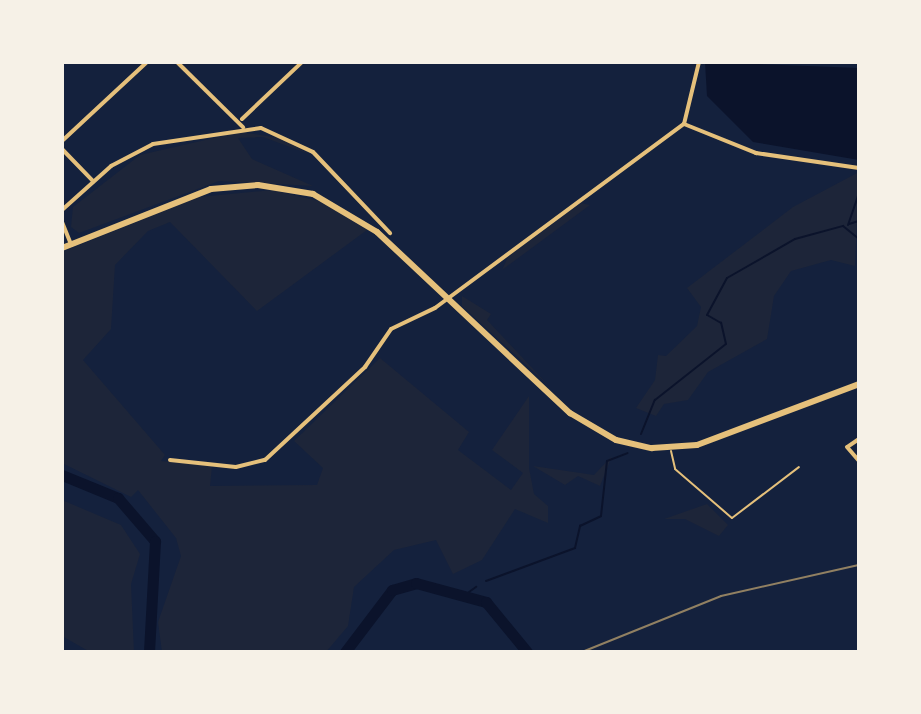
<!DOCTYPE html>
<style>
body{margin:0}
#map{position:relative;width:921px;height:714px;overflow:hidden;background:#14213d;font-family:Poppins,sans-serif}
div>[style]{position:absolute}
.green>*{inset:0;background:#1d2539}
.water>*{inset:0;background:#0b132b}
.stream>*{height:2px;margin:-1px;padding:0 1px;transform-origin:1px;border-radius:1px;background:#0b132b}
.river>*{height:11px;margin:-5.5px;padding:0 5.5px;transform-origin:5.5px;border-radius:5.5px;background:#0b132b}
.service>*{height:2px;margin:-1px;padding:0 1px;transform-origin:1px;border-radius:1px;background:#e5c07b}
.minor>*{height:4px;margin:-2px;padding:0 2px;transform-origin:2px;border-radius:2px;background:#e5c07b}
.primary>*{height:6px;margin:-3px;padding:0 3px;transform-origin:3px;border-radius:3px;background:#e5c07b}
.rail>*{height:2px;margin:-1px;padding:0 1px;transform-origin:1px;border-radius:1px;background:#918062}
span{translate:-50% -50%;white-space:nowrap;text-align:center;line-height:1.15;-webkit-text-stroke:6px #f6f1e7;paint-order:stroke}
.frame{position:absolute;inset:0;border:64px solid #f6f1e7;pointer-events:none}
</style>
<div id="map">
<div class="green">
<div style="clip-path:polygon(240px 132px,281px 138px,309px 154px,263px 137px,238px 138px,252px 159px,313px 186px,219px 181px,79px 233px,71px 227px,73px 207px,140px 155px)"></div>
<div style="clip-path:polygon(859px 172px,855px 266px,831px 260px,791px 271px,774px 296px,767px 339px,708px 372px,688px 400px,664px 404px,656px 416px,636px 408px,655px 380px,658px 355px,666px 356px,697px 326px,701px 307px,687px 288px,793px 207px)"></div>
<div style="clip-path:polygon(273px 190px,322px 202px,367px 230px,257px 311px,170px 222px,148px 231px,115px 265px,111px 329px,83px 360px,165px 455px,161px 461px,212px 466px,210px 486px,317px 485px,323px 468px,294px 441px,380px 358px,469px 432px,458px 450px,511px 490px,523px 473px,492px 450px,529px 396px,529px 468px,534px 494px,548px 506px,548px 523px,515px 509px,482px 560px,453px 574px,436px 540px,394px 550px,354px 587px,348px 626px,326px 652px,162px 652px,158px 622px,181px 556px,176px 538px,138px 490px,131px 497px,62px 463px,62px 252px,199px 197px)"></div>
<div style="clip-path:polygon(581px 203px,590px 205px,502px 270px,508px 257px)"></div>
<div style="clip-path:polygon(462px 296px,491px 314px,487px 320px,549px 386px,462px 306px)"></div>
<div style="clip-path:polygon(612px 456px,600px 486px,578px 476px,565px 485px,533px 466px,594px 475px)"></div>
<div style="clip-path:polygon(62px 500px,121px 525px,140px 554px,131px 584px,134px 652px,90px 652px,62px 636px)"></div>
<div style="clip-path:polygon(707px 504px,728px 525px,719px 536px,685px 519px,664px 519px)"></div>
</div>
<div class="water">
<div style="clip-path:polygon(705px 62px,859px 68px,859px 160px,753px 142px,707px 96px)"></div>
</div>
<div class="stream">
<div style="left:849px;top:224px;width:10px;rotate:-17deg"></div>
<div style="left:848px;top:225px;width:34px;rotate:-71deg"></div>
<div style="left:641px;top:434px;width:37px;rotate:-68deg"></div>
<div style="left:655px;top:400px;width:90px;rotate:-38.3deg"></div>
<div style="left:726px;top:344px;width:22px;rotate:-103deg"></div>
<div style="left:721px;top:323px;width:16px;rotate:-150deg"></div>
<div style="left:707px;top:315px;width:42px;rotate:-61.6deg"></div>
<div style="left:727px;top:278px;width:78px;rotate:-29.8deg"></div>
<div style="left:795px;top:239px;width:50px;rotate:-15.2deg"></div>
<div style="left:843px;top:226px;width:21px;rotate:39deg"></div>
<div style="left:486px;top:581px;width:95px;rotate:-20.3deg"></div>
<div style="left:575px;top:548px;width:23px;rotate:-77deg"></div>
<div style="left:580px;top:526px;width:23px;rotate:-25deg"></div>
<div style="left:601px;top:516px;width:55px;rotate:-83.8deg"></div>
<div style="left:607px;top:461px;width:22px;rotate:-21deg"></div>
<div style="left:469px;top:592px;width:9px;rotate:-36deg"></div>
</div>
<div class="river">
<div style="left:62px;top:475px;width:61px;rotate:22.3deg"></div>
<div style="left:118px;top:498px;width:57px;rotate:49.3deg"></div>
<div style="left:155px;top:541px;width:111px;rotate:93.1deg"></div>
<div style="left:345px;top:652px;width:78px;rotate:-52.8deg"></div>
<div style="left:392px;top:590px;width:25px;rotate:-16deg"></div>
<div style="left:416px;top:583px;width:73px;rotate:15.2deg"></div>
<div style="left:486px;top:602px;width:65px;rotate:50.6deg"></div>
</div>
<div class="service">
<div style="left:671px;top:451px;width:18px;rotate:77deg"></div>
<div style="left:675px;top:469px;width:75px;rotate:40.7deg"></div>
<div style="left:732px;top:518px;width:84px;rotate:-37.3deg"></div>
</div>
<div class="minor">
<div style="left:177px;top:62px;width:93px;rotate:44.6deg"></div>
<div style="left:242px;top:119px;width:83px;rotate:-43.5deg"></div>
<div style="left:684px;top:124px;width:78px;rotate:21.9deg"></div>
<div style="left:756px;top:153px;width:104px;rotate:8.3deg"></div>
<div style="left:62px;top:141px;width:116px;rotate:-42.9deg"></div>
<div style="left:62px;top:149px;width:45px;rotate:45.9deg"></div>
<div style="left:62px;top:210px;width:66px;rotate:-41.9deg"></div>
<div style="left:111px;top:166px;width:47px;rotate:-27.6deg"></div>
<div style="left:153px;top:144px;width:109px;rotate:-8.4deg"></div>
<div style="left:261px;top:128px;width:57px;rotate:24.8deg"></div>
<div style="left:313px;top:152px;width:112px;rotate:46.5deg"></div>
<div style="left:62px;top:222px;width:24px;rotate:68deg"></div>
<div style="left:859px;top:439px;width:14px;rotate:146deg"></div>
<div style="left:847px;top:447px;width:18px;rotate:49deg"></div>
<div style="left:170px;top:460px;width:66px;rotate:6.1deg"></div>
<div style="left:236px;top:467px;width:30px;rotate:-14deg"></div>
<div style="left:265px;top:460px;width:137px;rotate:-42.9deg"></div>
<div style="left:365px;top:367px;width:46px;rotate:-55.6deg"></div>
<div style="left:391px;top:329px;width:49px;rotate:-25.5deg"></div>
<div style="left:435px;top:308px;width:310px;rotate:-36.5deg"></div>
<div style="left:684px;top:124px;width:64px;rotate:-76.4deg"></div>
</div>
<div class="primary">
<div style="left:62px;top:248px;width:160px;rotate:-21.6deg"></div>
<div style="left:211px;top:189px;width:47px;rotate:-4.9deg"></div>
<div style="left:258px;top:185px;width:56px;rotate:9.3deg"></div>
<div style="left:313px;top:194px;width:74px;rotate:30.7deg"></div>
<div style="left:377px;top:232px;width:265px;rotate:43.2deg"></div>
<div style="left:570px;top:413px;width:53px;rotate:30.4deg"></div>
<div style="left:616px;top:440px;width:37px;rotate:13deg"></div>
<div style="left:652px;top:448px;width:45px;rotate:-3.8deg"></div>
<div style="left:697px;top:445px;width:173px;rotate:-20.6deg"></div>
</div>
<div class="rail">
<div style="left:582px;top:652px;width:150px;rotate:-21.9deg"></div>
<div style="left:721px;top:596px;width:141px;rotate:-12.7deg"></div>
</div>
<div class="frame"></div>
</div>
